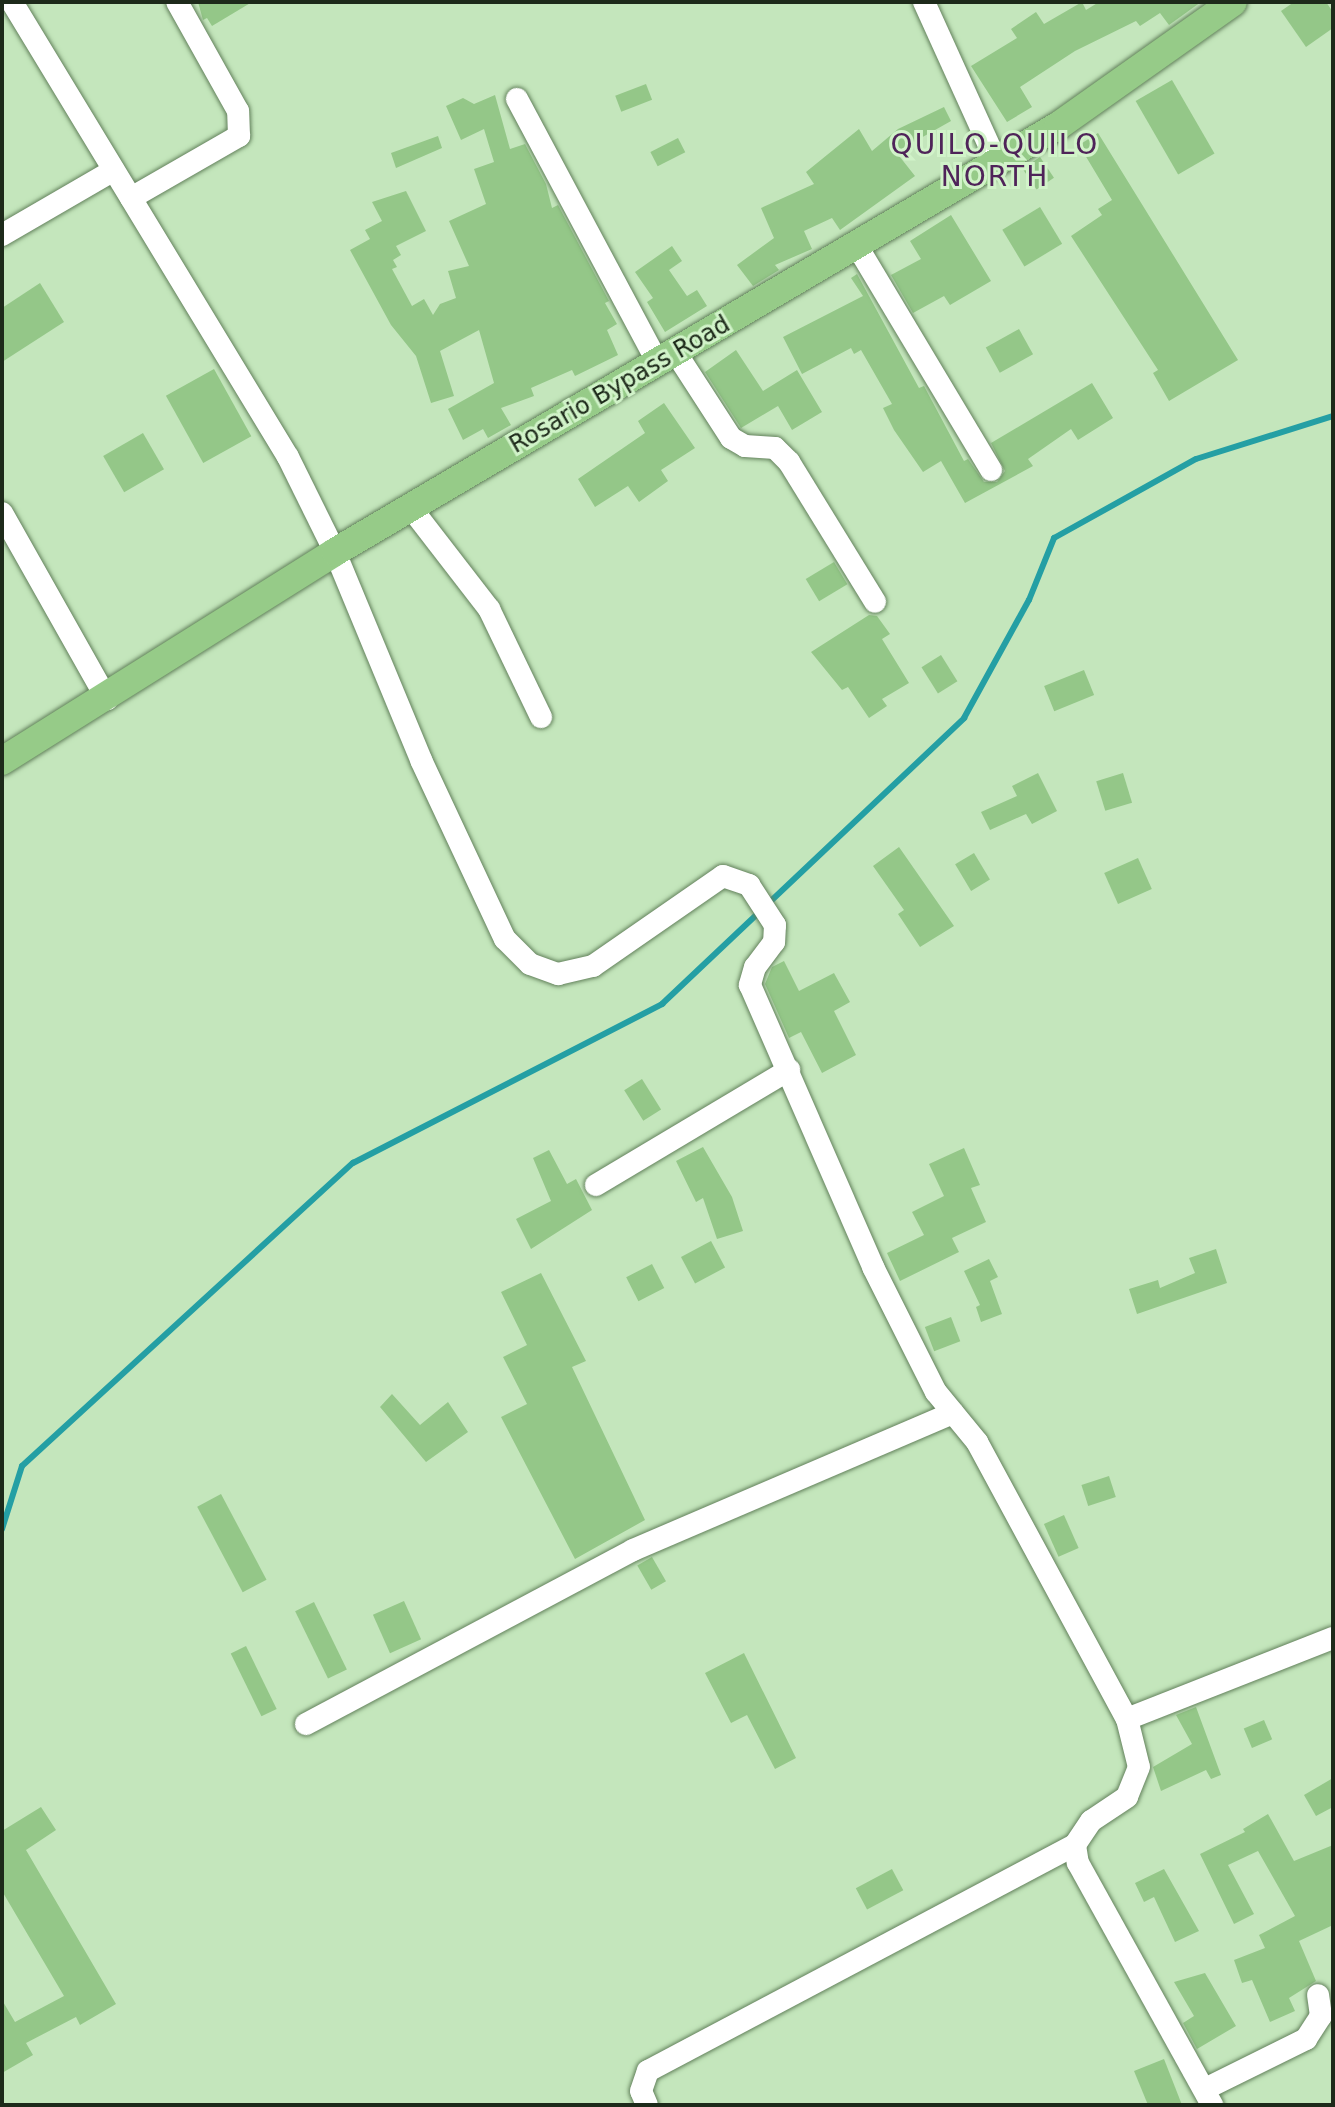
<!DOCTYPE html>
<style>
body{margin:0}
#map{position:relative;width:1335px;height:2107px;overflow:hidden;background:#c4e6bc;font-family:"DejaVu Sans",sans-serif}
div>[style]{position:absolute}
.stream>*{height:6px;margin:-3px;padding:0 3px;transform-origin:3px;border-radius:3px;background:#249fa4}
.building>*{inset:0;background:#94c788;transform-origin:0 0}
.roads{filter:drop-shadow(0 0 2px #62815b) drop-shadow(0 0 2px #62815b)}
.minor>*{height:22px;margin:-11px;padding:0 11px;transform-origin:11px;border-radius:11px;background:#fff}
.major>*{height:28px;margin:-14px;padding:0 14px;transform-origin:14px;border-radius:14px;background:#96cb88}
span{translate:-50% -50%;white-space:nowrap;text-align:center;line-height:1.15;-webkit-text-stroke:6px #d1f3c9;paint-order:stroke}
.street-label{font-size:24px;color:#1d2a1a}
.quarter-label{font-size:28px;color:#4f2459;letter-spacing:2px}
.frame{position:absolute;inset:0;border:4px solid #1d2a1a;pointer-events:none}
</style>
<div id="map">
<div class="stream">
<div style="left:2px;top:1529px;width:66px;rotate:-72.4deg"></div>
<div style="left:22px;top:1466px;width:449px;rotate:-42.5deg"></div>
<div style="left:353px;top:1163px;width:348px;rotate:-27.2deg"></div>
<div style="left:662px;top:1004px;width:416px;rotate:-43.4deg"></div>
<div style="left:964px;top:718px;width:135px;rotate:-61.2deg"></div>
<div style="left:1029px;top:600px;width:67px;rotate:-68deg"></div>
<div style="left:1054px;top:538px;width:162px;rotate:-29.1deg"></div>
<div style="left:1196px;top:459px;width:144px;rotate:-17.4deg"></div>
</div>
<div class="building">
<div style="clip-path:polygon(198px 2px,252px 2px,212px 26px,207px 18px,203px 20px)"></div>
<div style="clip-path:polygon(1082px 2px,1086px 10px,1099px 2px,1201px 2px,1169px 25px,1160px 13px,1140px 26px,1136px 21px,1075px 51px,1020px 87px,1032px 107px,1007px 122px,971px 66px,1017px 38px,1011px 29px,1036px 12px,1044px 24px)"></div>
<div style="clip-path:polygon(1294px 2px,1326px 2px,1333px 12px,1333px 28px,1306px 47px,1281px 11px)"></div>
<div style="left:1172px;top:80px;width:85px;height:42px;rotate:60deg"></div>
<div style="left:646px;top:84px;width:17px;height:33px;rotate:69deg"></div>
<div style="clip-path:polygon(495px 95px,510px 149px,525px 144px,546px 184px,552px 208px,558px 205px,609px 301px,605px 303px,617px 324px,607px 330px,618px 355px,575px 376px,572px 370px,531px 388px,534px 396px,501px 408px,511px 425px,488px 438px,483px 429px,463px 440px,448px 409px,494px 383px,479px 330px,440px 351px,454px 396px,431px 403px,416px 356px,391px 325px,350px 250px,370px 239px,365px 230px,382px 221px,372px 202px,406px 191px,426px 231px,396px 246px,401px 255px,393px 260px,397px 267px,392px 269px,412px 306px,424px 299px,433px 315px,440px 304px,456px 298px,448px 271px,469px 266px,449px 221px,486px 204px,474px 169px,494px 162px,484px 129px,461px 140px,446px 106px,463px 98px,474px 104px)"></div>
<div style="clip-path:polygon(944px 107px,951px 121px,896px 152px,915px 176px,840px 230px,832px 218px,804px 231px,812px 249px,775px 265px,779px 270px,753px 286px,737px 265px,774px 238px,761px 208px,814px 184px,806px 172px,859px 129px,872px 151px,898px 129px)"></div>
<div style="clip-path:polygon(1098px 133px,1238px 360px,1169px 401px,1153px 373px,1158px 370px,1071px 236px,1102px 215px,1098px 209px,1112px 200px,1079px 145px)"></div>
<div style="clip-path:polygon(438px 136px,442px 148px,396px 168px,391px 153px)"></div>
<div style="left:678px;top:138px;width:16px;height:31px;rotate:63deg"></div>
<div style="left:1040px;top:157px;width:25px;height:21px;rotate:56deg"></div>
<div style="left:1040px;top:207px;width:43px;height:44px;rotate:59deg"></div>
<div style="clip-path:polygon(951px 215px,991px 281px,950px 305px,944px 296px,913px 313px,891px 275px,921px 259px,910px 241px)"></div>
<div style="clip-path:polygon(672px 246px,682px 261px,669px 270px,687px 296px,697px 290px,707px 306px,665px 332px,647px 302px,653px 298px,635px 272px)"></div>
<div style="clip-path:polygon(857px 274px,919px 388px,924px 386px,964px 461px,968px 459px,984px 482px,997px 482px,1005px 471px,991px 443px,1092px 383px,1113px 418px,1078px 440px,1071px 429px,1028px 459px,1033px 466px,965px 503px,941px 461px,923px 472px,894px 430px,883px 408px,892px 404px,861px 350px,854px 354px,851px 348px,802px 374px,783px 337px,863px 296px,851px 278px)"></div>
<div style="clip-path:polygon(40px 283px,64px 322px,2px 362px,2px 308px)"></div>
<div style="left:1019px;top:329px;width:29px;height:38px;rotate:61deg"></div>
<div style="clip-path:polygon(736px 350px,763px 391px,797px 370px,822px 412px,792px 430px,778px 406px,741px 428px,705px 372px)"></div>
<div style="left:214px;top:369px;width:77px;height:55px;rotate:61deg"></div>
<div style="clip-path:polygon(664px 403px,695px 448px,661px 470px,668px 481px,639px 502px,628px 486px,595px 507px,578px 479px,645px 433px,638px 421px)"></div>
<div style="left:143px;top:433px;width:42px;height:46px;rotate:60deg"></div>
<div style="left:834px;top:562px;width:26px;height:33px;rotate:59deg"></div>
<div style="clip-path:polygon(869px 615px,877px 616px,890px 634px,882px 639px,909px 683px,882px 699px,887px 706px,869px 718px,848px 687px,842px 690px,811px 652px)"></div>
<div style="left:941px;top:655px;width:31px;height:23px;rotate:58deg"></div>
<div style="left:1084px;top:670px;width:27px;height:43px;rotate:68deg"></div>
<div style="clip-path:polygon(1038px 773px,1057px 811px,1032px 824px,1026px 814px,990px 830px,981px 812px,1017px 796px,1012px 786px)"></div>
<div style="left:1123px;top:773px;width:31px;height:28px;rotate:73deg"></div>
<div style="clip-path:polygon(899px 847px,954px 926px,920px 947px,898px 914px,904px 910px,873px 866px)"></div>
<div style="left:974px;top:853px;width:31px;height:22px;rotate:59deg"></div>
<div style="left:1138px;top:858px;width:34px;height:37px;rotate:66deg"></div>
<div style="clip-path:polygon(784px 961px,799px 991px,834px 973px,850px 1002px,834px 1011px,856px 1055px,822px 1073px,801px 1032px,789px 1038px,765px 984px,772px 967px)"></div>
<div style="left:642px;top:1079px;width:36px;height:21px;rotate:58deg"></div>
<div style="clip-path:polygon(703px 1147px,732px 1197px,743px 1231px,717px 1239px,703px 1198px,696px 1202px,676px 1161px)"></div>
<div style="clip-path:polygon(964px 1148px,980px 1185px,971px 1188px,986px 1222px,952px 1238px,959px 1252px,900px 1281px,887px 1253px,924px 1235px,912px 1212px,944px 1196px,929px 1164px)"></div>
<div style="clip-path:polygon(549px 1150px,567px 1184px,576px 1179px,592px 1210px,531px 1249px,516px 1219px,551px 1201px,533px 1158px)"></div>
<div style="left:711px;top:1241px;width:30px;height:34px;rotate:62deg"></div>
<div style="clip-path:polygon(1216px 1249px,1227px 1283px,1137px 1314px,1129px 1289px,1158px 1280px,1160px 1288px,1195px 1273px,1189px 1258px)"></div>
<div style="clip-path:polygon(989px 1259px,998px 1277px,990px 1281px,1002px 1314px,981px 1322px,976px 1307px,980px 1305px,964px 1271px)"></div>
<div style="left:652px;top:1264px;width:27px;height:29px;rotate:63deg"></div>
<div style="clip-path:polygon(541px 1273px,586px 1361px,572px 1367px,645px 1520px,575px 1559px,501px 1417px,527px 1404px,503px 1357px,527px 1345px,501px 1292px)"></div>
<div style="left:951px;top:1317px;width:26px;height:28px;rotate:69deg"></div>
<div style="clip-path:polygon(392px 1394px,420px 1425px,448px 1402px,468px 1432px,426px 1462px,380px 1407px)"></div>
<div style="left:1109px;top:1476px;width:22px;height:29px;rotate:72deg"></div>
<div style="left:221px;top:1494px;width:97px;height:27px;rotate:62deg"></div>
<div style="left:1064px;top:1515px;width:36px;height:22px;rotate:66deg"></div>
<div style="left:652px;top:1557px;width:28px;height:17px;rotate:60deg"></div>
<div style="left:404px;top:1601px;width:42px;height:34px;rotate:66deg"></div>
<div style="left:314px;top:1602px;width:75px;height:21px;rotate:64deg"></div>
<div style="left:246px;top:1646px;width:70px;height:17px;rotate:64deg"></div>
<div style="clip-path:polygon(744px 1653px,796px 1758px,775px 1769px,747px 1715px,731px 1723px,705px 1673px)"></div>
<div style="clip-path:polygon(1196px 1707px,1221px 1775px,1211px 1779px,1206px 1770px,1161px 1791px,1153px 1767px,1192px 1744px,1176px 1715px)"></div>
<div style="left:1264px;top:1720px;width:21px;height:22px;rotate:67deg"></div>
<div style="clip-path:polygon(1333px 1778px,1333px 1807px,1316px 1816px,1304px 1795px)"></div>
<div style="clip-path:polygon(41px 1807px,56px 1830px,26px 1850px,116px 2004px,80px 2025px,76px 2017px,26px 2043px,33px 2055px,2px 2073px,2px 2000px,15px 2022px,64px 1996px,2px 1891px,2px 1831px)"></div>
<div style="clip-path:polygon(1268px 1814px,1294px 1861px,1333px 1845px,1333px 1925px,1299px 1941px,1316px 1981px,1289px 1998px,1295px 2011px,1270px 2022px,1252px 1980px,1242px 1983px,1234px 1960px,1265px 1948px,1259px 1935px,1295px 1916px,1258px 1851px,1228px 1865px,1254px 1914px,1234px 1924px,1200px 1854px,1245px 1832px,1243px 1829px)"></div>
<div style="left:892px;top:1869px;width:24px;height:41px;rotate:62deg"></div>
<div style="clip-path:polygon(1164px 1869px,1199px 1931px,1175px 1942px,1154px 1897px,1144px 1902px,1135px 1883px)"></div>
<div style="clip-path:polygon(1205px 1973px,1236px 2026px,1197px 2049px,1183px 2023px,1194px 2016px,1174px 1982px)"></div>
<div style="clip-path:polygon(1164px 2059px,1182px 2105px,1148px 2105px,1134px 2071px)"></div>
</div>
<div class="roads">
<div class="minor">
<div style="left:12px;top:2px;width:532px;rotate:58.76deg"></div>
<div style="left:288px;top:457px;width:106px;rotate:63.7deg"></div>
<div style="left:335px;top:552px;width:225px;rotate:67.5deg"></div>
<div style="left:421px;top:760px;width:198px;rotate:64.9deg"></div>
<div style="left:505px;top:939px;width:35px;rotate:45deg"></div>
<div style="left:530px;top:964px;width:30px;rotate:20deg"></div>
<div style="left:558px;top:974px;width:36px;rotate:-13deg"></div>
<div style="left:593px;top:966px;width:158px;rotate:-34.7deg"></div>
<div style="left:723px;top:876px;width:28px;rotate:19deg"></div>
<div style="left:749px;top:885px;width:48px;rotate:57deg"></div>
<div style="left:775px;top:925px;width:17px;rotate:93deg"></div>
<div style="left:774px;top:942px;width:31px;rotate:127deg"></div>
<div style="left:755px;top:967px;width:19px;rotate:106deg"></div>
<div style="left:750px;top:985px;width:308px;rotate:66.4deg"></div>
<div style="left:873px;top:1267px;width:140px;rotate:63.3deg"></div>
<div style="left:936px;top:1392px;width:65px;rotate:50.6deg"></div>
<div style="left:977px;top:1442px;width:315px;rotate:61.6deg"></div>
<div style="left:1127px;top:1719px;width:49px;rotate:76deg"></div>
<div style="left:1139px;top:1767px;width:32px;rotate:112deg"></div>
<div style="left:1127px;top:1797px;width:43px;rotate:146.3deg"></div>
<div style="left:1091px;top:1821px;width:29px;rotate:124deg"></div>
<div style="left:1075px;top:1845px;width:18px;rotate:81deg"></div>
<div style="left:1078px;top:1863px;width:277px;rotate:61deg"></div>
<div style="left:924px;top:2px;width:177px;rotate:65.6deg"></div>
<div style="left:517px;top:99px;width:299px;rotate:61.9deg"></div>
<div style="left:131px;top:198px;width:125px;rotate:-29.9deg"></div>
<div style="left:239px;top:136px;width:25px;rotate:-92deg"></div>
<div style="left:238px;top:111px;width:125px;rotate:-119.2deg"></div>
<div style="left:2px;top:235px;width:129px;rotate:-30.1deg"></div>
<div style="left:857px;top:246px;width:261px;rotate:59.1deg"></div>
<div style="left:676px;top:353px;width:101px;rotate:57.1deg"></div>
<div style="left:731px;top:438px;width:16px;rotate:30deg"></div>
<div style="left:745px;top:446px;width:30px;rotate:4deg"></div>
<div style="left:775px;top:448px;width:20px;rotate:45deg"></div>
<div style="left:789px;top:462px;width:164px;rotate:58.4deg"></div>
<div style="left:411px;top:508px;width:128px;rotate:52.3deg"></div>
<div style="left:489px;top:609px;width:120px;rotate:64.3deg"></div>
<div style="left:2px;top:513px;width:214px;rotate:60.6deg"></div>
<div style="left:596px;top:1185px;width:225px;rotate:-30.8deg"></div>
<div style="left:1127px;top:1719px;width:221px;rotate:-21.5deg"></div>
<div style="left:306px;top:1724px;width:370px;rotate:-28deg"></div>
<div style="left:633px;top:1550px;width:348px;rotate:-23.2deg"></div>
<div style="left:1205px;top:2089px;width:113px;rotate:-26.3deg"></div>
<div style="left:1306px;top:2039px;width:27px;rotate:-57deg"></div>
<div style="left:1321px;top:2016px;width:21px;rotate:-98deg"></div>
<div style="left:647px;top:2105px;width:15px;rotate:-113deg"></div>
<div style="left:641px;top:2091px;width:21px;rotate:-71deg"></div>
<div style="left:648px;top:2071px;width:483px;rotate:-27.9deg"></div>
</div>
<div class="major">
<div style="left:2px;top:761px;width:393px;rotate:-32.1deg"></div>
<div style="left:335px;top:552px;width:839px;rotate:-30.51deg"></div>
<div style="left:1058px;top:126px;width:214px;rotate:-35.3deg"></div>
</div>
</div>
<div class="street-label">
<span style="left:620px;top:385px;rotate:-30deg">Rosario Bypass Road</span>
</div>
<div class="quarter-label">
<span style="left:995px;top:161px">QUILO-QUILO<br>NORTH</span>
</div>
<div class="frame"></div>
</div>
